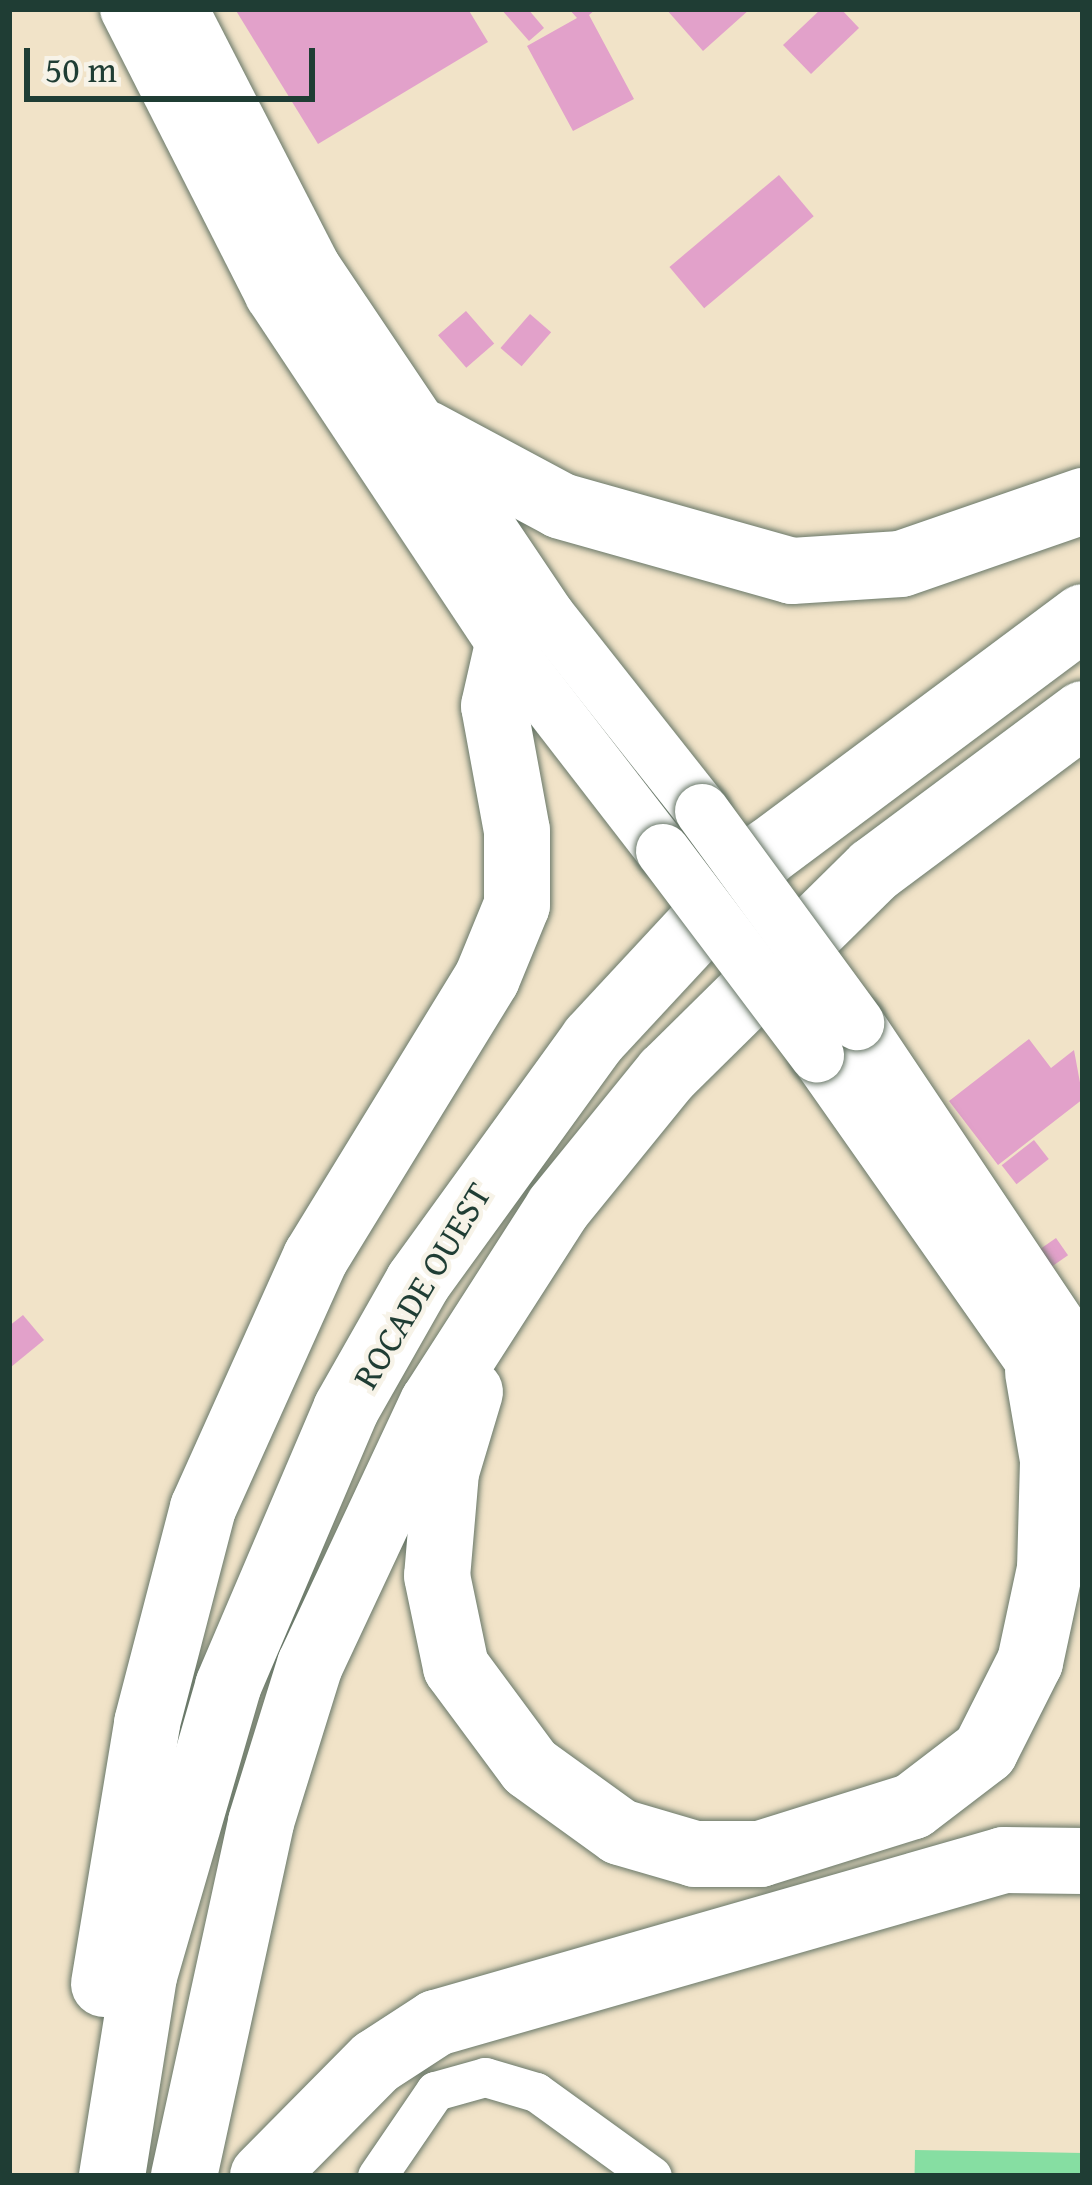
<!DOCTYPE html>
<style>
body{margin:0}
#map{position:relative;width:1092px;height:2185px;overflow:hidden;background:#f1e3c8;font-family:"Gentium Book Plus",serif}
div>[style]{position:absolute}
.green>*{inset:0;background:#86dea2;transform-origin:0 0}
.building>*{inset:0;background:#e2a1ca;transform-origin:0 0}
.roads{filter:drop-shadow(0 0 3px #687768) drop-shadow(0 0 3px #687768)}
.street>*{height:39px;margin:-19.5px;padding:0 19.5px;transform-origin:19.5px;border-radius:19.5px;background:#fff}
.secondary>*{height:54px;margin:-27px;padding:0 27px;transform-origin:27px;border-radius:27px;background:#fff}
.highway>*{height:66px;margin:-33px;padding:0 33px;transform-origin:33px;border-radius:33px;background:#fff}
.bridges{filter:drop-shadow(0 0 3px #687768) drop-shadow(0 0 3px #687768)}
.secondary-bridge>*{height:54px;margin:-27px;padding:0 27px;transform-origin:27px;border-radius:27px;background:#fff}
span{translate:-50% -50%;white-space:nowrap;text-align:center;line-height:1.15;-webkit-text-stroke:9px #f7f3e8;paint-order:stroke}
.street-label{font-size:36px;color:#1f3d34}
.frame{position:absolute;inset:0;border:12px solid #1f3d34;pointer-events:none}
.scale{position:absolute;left:24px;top:48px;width:291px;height:54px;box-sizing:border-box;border:6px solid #1f3d34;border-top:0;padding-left:15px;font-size:36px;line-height:42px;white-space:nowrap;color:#1f3d34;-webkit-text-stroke:9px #f7f3e8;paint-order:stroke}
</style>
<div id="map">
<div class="green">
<div style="left:915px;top:2150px;width:168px;height:26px;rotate:1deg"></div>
</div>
<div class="building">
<div style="clip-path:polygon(235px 9px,468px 9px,488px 42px,318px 144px)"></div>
<div style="clip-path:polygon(501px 9px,528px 9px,544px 28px,529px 41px)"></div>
<div style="clip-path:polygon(569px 9px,596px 9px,589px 15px,634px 99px,573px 131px,527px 46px,577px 18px)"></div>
<div style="clip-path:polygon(666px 9px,750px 9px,703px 51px)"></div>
<div style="clip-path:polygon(821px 9px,841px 9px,859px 28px,811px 74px,783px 45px)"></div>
<div style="left:779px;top:175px;width:54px;height:143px;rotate:50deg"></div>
<div style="left:466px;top:311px;width:43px;height:37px;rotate:49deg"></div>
<div style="left:530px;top:314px;width:28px;height:45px;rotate:41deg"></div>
<div style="clip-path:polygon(1029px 1039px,1051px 1068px,1074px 1050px,1083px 1099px,998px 1165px,949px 1101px)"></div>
<div style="left:1034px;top:1140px;width:24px;height:41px;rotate:52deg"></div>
<div style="left:1056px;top:1238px;width:21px;height:25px;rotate:55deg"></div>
<div style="clip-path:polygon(23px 1315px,44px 1340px,11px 1367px,9px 1326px)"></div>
</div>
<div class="roads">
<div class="street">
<div style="left:377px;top:2176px;width:103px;rotate:-55.7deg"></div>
<div style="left:435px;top:2091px;width:52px;rotate:-15.6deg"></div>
<div style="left:485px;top:2077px;width:53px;rotate:16.4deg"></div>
<div style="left:536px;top:2092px;width:143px;rotate:35.9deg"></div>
</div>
<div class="secondary">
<div style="left:127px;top:9px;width:321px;rotate:63.1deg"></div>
<div style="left:272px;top:295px;width:425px;rotate:56.4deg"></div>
<div style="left:507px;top:649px;width:255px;rotate:52.3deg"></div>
<div style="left:181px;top:9px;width:289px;rotate:62.8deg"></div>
<div style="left:313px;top:266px;width:423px;rotate:56.1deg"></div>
<div style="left:549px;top:617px;width:247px;rotate:51.7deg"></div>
<div style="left:857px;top:1023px;width:406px;rotate:56.2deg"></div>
<div style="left:817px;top:1055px;width:462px;rotate:54.9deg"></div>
</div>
<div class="highway">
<div style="left:425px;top:433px;width:154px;rotate:28.2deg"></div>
<div style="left:561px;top:506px;width:240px;rotate:15.7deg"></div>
<div style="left:792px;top:571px;width:109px;rotate:-3.7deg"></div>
<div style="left:901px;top:564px;width:193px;rotate:-19.1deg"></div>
<div style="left:470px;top:1392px;width:84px;rotate:106.7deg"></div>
<div style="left:446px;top:1472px;width:104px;rotate:94.9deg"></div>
<div style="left:437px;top:1576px;width:93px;rotate:78.2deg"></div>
<div style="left:456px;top:1667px;width:124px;rotate:53.5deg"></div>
<div style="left:530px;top:1767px;width:111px;rotate:35.8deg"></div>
<div style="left:620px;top:1832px;width:78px;rotate:16.3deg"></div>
<div style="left:695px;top:1854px;width:65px"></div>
<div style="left:760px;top:1854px;width:160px;rotate:-17.4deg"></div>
<div style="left:913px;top:1806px;width:91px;rotate:-37.4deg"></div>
<div style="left:985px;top:1751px;width:100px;rotate:-63.2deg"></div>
<div style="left:1030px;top:1662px;width:95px;rotate:-77.9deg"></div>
<div style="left:1050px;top:1569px;width:109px;rotate:-88.4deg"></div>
<div style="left:1053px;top:1460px;width:89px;rotate:-99.7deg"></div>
<div style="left:104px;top:1984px;width:265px;rotate:-80.6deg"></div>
<div style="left:147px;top:1723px;width:222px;rotate:-75.4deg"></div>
<div style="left:203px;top:1508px;width:275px;rotate:-65.8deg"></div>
<div style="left:316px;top:1257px;width:327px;rotate:-58.5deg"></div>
<div style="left:487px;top:978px;width:79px;rotate:-67.7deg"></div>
<div style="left:517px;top:905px;width:74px;rotate:-90deg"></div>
<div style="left:517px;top:831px;width:127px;rotate:-100.4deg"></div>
<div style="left:494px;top:706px;width:58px;rotate:-77.2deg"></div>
<div style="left:112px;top:2176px;width:203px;rotate:-80.9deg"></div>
<div style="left:144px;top:1976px;width:302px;rotate:-73.8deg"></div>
<div style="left:228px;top:1686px;width:301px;rotate:-66.9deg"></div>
<div style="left:346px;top:1409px;width:146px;rotate:-60.4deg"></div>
<div style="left:418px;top:1282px;width:299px;rotate:-54.1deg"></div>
<div style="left:593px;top:1040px;width:257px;rotate:-47.1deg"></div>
<div style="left:768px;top:852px;width:393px;rotate:-36.7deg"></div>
<div style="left:184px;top:2176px;width:362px;rotate:-77.7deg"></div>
<div style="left:261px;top:1822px;width:164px;rotate:-72.7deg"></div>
<div style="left:310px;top:1665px;width:289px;rotate:-64.9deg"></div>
<div style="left:433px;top:1403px;width:232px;rotate:-57.3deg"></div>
<div style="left:558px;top:1208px;width:173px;rotate:-50.9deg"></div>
<div style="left:667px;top:1074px;width:291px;rotate:-44.6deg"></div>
<div style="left:874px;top:870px;width:261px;rotate:-36.7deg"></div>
<div style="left:263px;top:2176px;width:161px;rotate:-45.3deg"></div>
<div style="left:376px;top:2062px;width:72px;rotate:-33deg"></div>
<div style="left:436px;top:2023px;width:591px;rotate:-16.01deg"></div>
<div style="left:1004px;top:1860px;width:79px;rotate:0.7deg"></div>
</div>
</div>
<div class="bridges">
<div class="secondary-bridge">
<div style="left:702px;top:811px;width:263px;rotate:53.8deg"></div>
<div style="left:663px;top:851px;width:256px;rotate:53deg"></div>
</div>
</div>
<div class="street-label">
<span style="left:421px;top:1285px;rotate:-59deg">ROCADE OUEST</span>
</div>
<div class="frame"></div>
<div class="scale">50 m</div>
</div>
